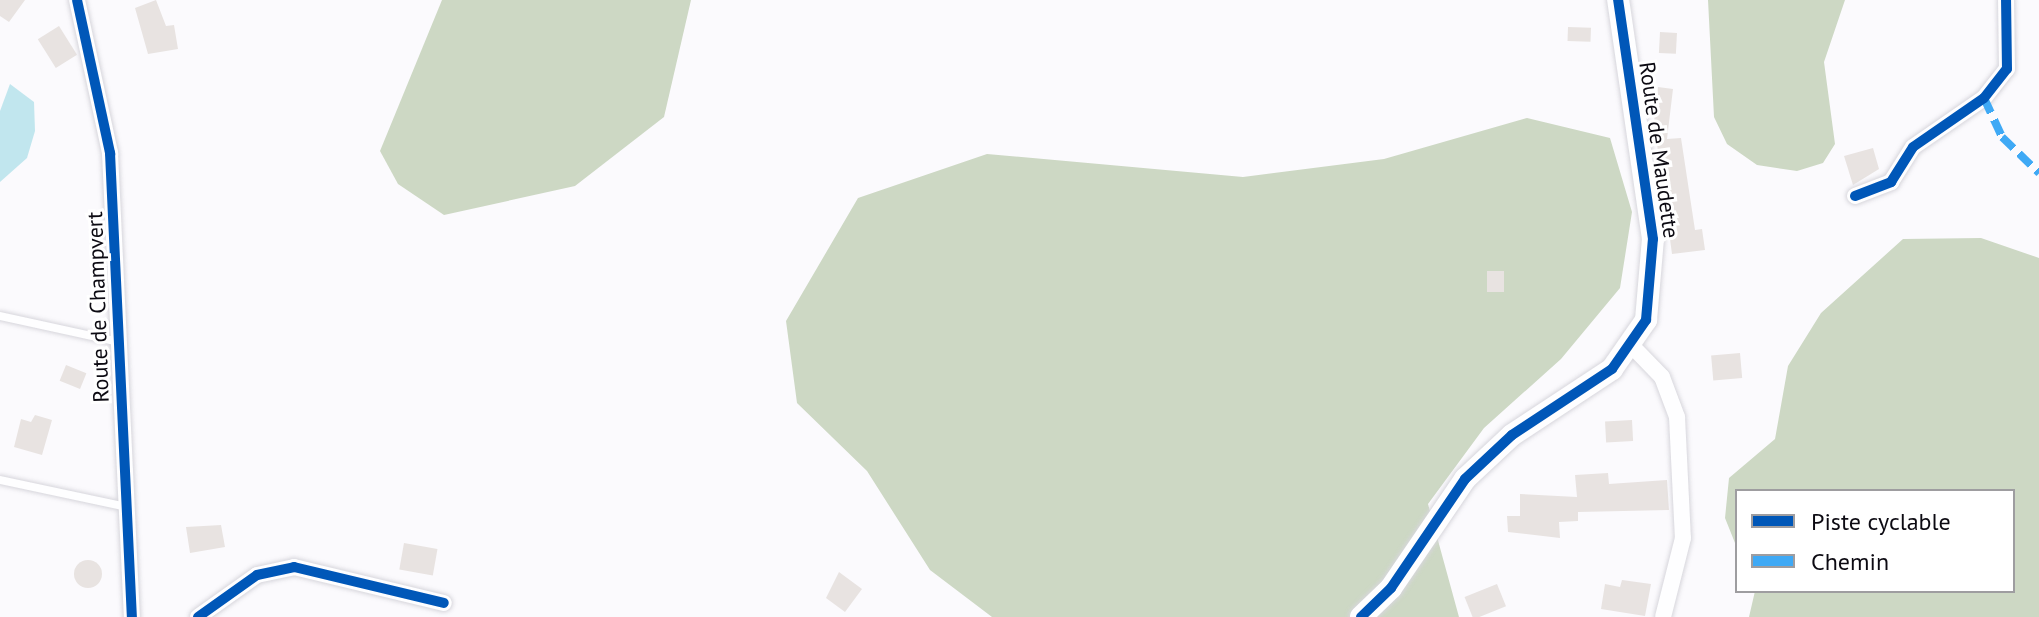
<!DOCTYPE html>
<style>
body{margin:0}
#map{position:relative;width:2039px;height:617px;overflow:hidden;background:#fbfafd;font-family:"PT Sans",sans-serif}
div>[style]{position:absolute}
.forest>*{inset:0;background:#cdd8c4}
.water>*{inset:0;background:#c1e6ee}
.building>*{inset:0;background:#e8e3e1;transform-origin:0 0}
.round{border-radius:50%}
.roads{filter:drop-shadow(0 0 2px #d7d6dc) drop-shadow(0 0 2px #d7d6dc)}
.lane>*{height:8px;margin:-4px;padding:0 4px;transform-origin:4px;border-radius:4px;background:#fefeff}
.street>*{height:16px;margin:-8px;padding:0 8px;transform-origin:8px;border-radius:8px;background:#fefeff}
.secondary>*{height:22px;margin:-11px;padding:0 11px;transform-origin:11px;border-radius:11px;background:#fefeff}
.quiet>*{height:8px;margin-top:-4px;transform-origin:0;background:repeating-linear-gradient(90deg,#3fa9f5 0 16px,transparent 0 24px)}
.cycleway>*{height:10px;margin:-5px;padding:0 5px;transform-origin:5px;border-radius:5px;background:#0057b8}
span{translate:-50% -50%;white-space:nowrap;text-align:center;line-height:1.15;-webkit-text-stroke:6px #fff;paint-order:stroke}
.street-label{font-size:22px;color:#0c0a12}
.legend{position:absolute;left:1735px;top:489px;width:280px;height:104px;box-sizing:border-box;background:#fff;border:2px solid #9e9da0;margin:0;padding:10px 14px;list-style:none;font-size:24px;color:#0c0a12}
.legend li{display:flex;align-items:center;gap:16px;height:40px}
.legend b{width:40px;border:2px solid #9e9da0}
</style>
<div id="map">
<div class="forest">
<div style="clip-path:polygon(442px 0,691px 0,664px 117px,575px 186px,444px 215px,398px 184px,380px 151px)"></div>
<div style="clip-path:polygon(1708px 0,1845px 0,1824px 62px,1835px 144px,1823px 163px,1797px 171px,1757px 165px,1727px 144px,1714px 117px)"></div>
<div style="clip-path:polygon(1527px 118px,1610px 138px,1632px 212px,1620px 288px,1561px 359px,1484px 428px,1428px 504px,1459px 617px,992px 617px,930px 570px,867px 471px,797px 403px,786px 321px,858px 198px,987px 154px,1243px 177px,1384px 159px)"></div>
<div style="clip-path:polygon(1981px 238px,2039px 258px,2039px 617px,1749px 617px,1755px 591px,2013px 591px,2013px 491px,1737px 491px,1737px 548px,1725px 518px,1729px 478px,1775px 439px,1788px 366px,1821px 313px,1903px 239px)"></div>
</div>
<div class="water">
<div style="clip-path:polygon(10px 84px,34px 102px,35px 131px,27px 158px,0 182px,0 111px)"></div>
</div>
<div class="building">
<div style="clip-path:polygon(0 0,25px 0,9px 22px,0 16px)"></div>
<div style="clip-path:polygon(156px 0,166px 26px,174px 25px,178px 49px,148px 54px,135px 8px)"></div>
<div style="left:59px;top:26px;width:34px;height:25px;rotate:58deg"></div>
<div style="left:1568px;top:27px;width:23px;height:14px;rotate:2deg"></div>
<div style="left:1660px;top:32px;width:17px;height:21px;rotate:3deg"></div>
<div style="clip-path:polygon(1658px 87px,1673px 89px,1667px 139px,1681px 138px,1695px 230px,1702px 229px,1705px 250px,1672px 254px,1654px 122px)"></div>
<div style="clip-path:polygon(1873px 148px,1879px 169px,1853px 185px,1844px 156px)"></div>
<div style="left:1487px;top:271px;width:17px;height:21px"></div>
<div style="left:1740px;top:353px;width:25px;height:29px;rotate:85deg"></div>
<div style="left:66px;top:365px;width:22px;height:17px;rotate:22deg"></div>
<div style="clip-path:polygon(35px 415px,52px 420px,42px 455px,14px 447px,21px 419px,31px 422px)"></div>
<div style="left:1632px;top:420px;width:21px;height:27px;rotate:87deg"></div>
<div style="clip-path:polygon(1608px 473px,1609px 484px,1667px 480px,1669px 510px,1578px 512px,1578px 521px,1559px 522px,1560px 538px,1508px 532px,1507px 516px,1520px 516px,1520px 494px,1577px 497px,1575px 475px)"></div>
<div style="clip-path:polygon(221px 525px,225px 547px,190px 553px,186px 527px)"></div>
<div style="left:404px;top:543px;width:34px;height:27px;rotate:10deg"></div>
<div class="round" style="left:74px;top:560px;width:28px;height:28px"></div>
<div style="clip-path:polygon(839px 572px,862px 589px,845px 612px,826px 598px)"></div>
<div style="clip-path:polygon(1622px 580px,1651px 584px,1645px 616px,1601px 609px,1605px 584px,1620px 587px)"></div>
<div style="left:1497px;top:584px;width:24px;height:35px;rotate:68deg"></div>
</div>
<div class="roads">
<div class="lane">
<div style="left:0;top:316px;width:122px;rotate:12.3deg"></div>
<div style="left:0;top:480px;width:130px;rotate:12deg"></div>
</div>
<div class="street">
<div style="left:77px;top:0;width:157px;rotate:77.8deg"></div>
<div style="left:110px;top:153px;width:465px;rotate:87.3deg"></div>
<div style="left:1855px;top:196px;width:39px;rotate:-21deg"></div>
<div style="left:1891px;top:182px;width:41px;rotate:-57.8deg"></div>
<div style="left:1913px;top:147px;width:86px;rotate:-34.6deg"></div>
<div style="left:1984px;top:98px;width:37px;rotate:-52deg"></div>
<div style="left:2007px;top:69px;width:69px;rotate:-90.8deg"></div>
<div style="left:1632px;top:346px;width:43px;rotate:45.9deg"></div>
<div style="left:1662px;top:377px;width:43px;rotate:69.4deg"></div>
<div style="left:1677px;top:417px;width:121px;rotate:87.2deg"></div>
<div style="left:1683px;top:538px;width:81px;rotate:104.2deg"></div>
<div style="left:198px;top:617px;width:72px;rotate:-35.4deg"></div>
<div style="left:257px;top:575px;width:38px;rotate:-12deg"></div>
<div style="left:294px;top:567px;width:154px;rotate:13.5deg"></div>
</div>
<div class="secondary">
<div style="left:1361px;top:617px;width:42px;rotate:-44deg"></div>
<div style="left:1391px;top:588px;width:132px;rotate:-55.8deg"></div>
<div style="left:1465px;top:479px;width:64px;rotate:-43.1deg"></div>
<div style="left:1512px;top:435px;width:120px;rotate:-33.4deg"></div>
<div style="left:1612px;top:369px;width:60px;rotate:-55.2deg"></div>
<div style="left:1646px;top:320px;width:81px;rotate:-85.1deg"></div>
<div style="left:1653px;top:239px;width:242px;rotate:-98.3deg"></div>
</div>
</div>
<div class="quiet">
<div style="left:1984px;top:98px;width:43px;rotate:65.2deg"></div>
<div style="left:2002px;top:137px;width:52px;rotate:44.2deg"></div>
</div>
<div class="cycleway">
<div style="left:77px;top:0;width:157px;rotate:77.8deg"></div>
<div style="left:110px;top:153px;width:465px;rotate:87.3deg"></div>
<div style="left:1855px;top:196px;width:39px;rotate:-21deg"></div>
<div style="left:1891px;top:182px;width:41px;rotate:-57.8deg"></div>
<div style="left:1913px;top:147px;width:86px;rotate:-34.6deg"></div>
<div style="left:1984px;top:98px;width:37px;rotate:-52deg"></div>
<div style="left:2007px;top:69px;width:69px;rotate:-90.8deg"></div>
<div style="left:198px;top:617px;width:72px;rotate:-35.4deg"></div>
<div style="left:257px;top:575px;width:38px;rotate:-12deg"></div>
<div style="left:294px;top:567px;width:154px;rotate:13.5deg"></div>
<div style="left:1361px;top:617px;width:42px;rotate:-44deg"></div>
<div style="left:1391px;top:588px;width:132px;rotate:-55.8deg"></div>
<div style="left:1465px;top:479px;width:64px;rotate:-43.1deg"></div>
<div style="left:1512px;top:435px;width:120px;rotate:-33.4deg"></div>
<div style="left:1612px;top:369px;width:60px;rotate:-55.2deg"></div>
<div style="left:1646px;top:320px;width:81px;rotate:-85.1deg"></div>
<div style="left:1653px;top:239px;width:242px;rotate:-98.3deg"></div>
</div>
<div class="street-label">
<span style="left:1659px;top:150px;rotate:82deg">Route de Maudette</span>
<span style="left:98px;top:307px;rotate:-92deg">Route de Champvert</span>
</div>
<ul class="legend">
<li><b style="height:10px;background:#0057b8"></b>Piste cyclable</li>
<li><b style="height:10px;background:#3fa9f5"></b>Chemin</li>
</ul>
</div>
